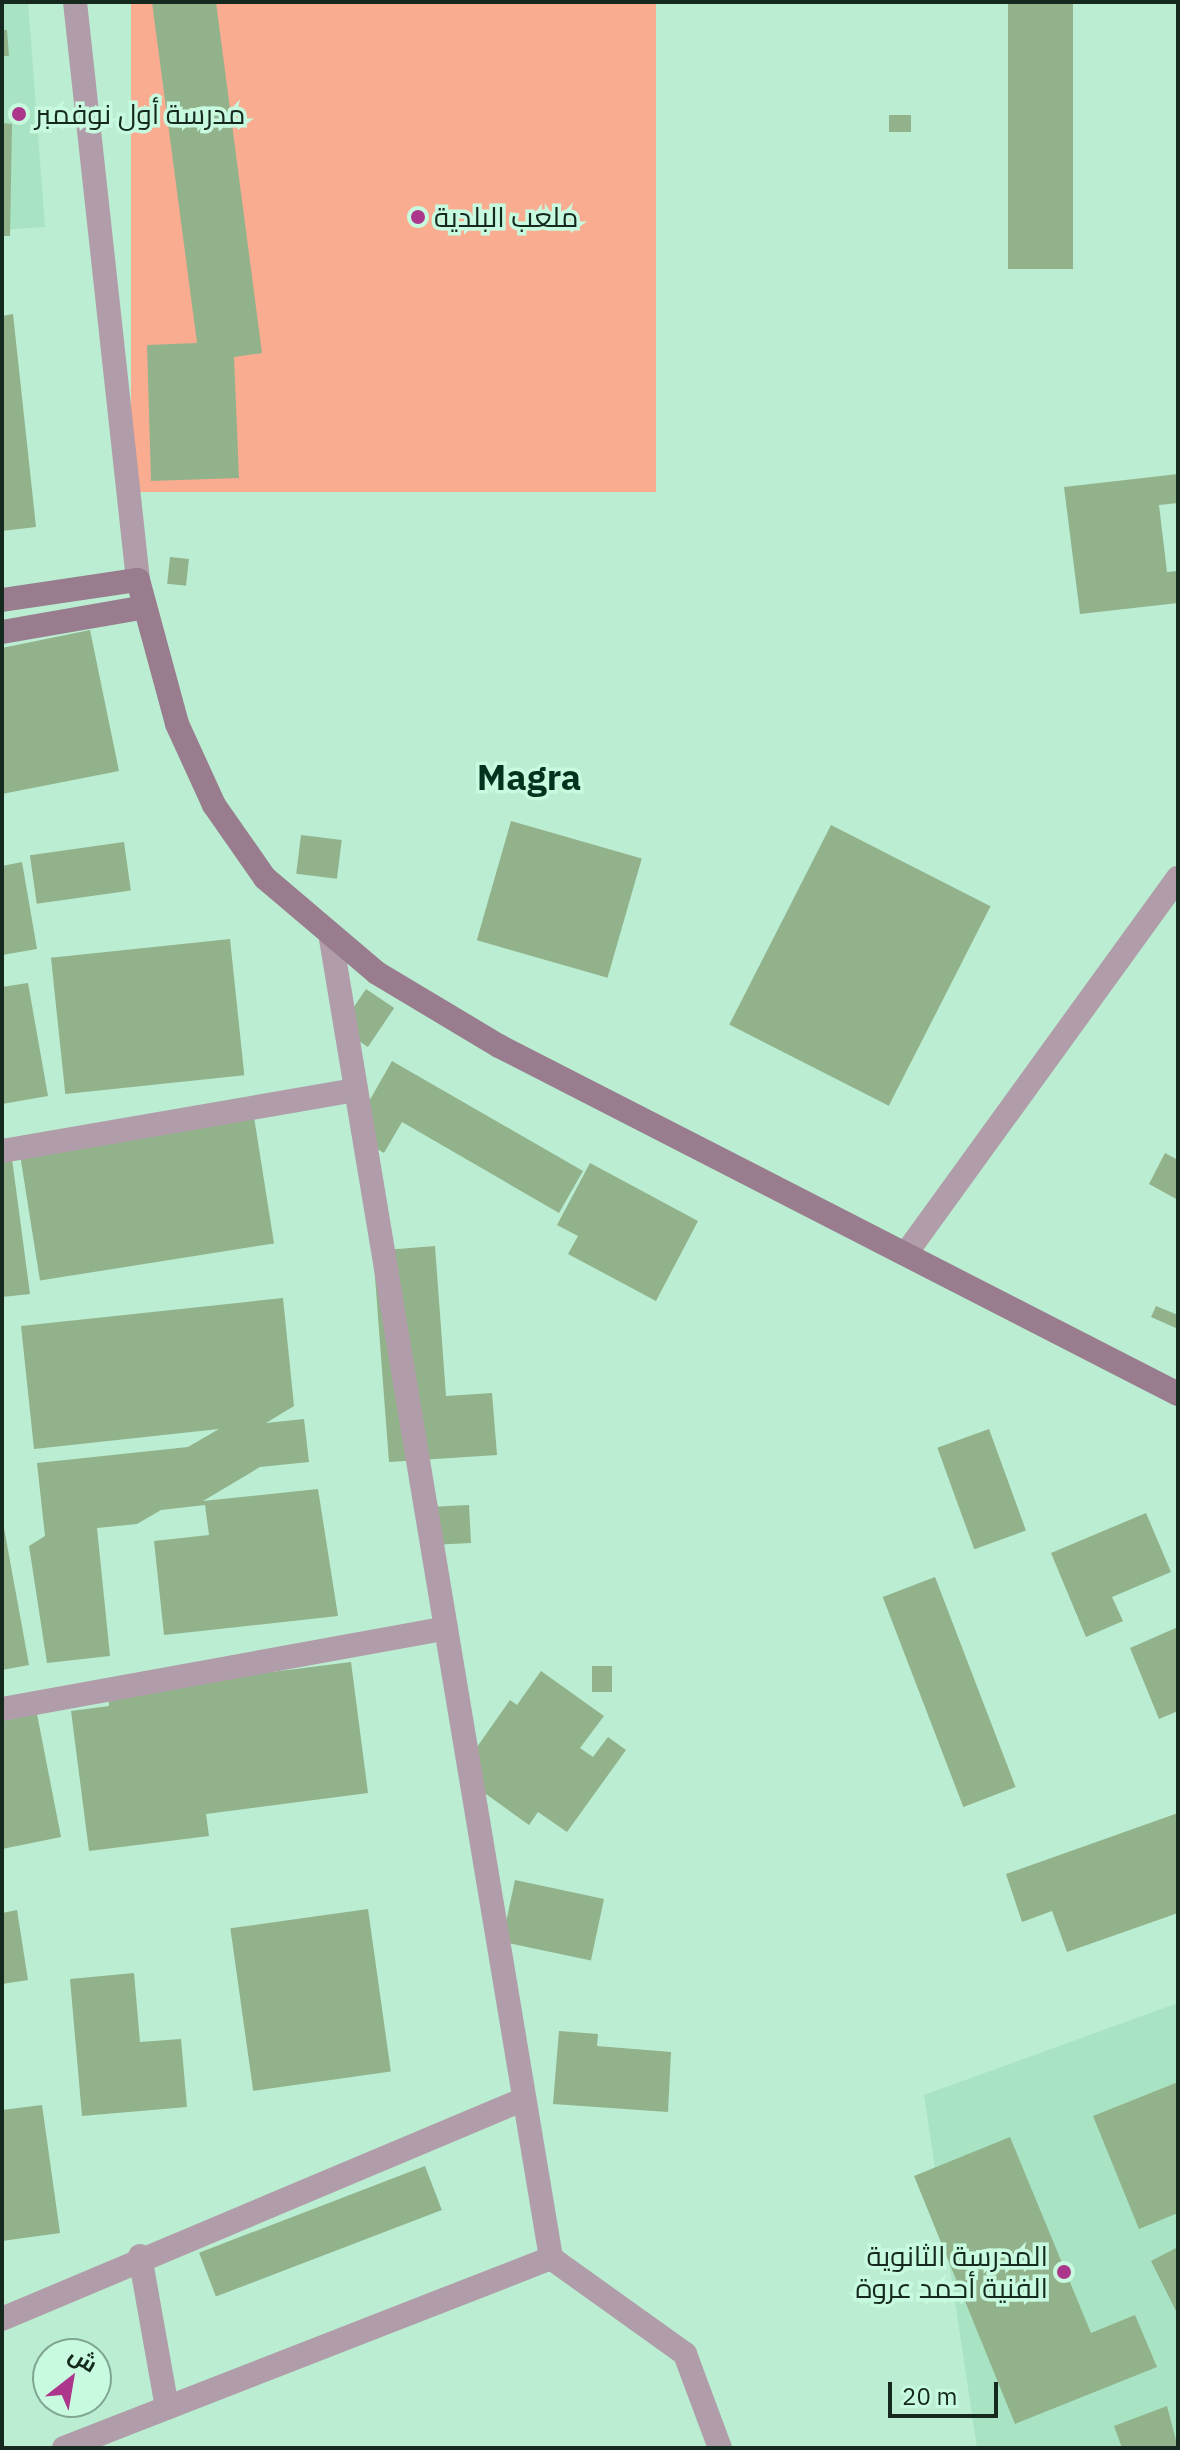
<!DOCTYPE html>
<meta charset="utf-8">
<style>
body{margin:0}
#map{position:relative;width:1180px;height:2450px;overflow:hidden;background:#baedd1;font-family:"IBM Plex Sans",Cairo,sans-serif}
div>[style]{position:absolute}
.built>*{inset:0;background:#a8e3c3}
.green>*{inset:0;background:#f9ac90;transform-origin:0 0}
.building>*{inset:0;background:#92b28c;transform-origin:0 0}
.street>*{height:24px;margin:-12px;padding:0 12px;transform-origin:12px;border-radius:12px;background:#b19da9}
.secondary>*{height:24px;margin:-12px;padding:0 12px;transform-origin:12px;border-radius:12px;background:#997c8e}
.dots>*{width:22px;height:22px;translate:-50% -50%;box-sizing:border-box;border:4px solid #c7fade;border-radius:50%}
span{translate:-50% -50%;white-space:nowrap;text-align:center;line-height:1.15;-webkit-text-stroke:7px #c7fade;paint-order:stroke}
.poi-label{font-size:28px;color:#15291e}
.left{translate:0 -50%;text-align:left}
.right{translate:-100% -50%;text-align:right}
.district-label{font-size:36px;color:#00341f;font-weight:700}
.frame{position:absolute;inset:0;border:4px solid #15291e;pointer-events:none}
.north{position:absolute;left:32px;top:2338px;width:80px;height:80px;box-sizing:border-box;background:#c7fade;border:2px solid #80a691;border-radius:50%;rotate:31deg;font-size:22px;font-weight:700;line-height:32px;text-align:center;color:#15291e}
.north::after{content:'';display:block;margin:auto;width:28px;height:36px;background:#ad368d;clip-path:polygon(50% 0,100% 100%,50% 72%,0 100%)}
.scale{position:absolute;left:888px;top:2382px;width:110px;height:36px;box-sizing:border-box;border:4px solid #15291e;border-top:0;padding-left:10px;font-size:24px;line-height:28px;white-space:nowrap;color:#15291e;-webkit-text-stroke:6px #c7fade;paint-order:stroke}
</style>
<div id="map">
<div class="built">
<div style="clip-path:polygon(2px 2px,28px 2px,45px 227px,2px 230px)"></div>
<div style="clip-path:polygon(1178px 2003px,1178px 2448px,977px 2448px,924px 2095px)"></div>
</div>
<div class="green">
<div style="left:131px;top:2px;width:525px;height:490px"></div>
</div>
<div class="building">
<div style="clip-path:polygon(152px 2px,216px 2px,262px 353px,234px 357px,239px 478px,151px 481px,147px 345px,197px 343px)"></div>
<div style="left:1008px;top:2px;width:65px;height:267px"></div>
<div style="clip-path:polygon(2px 30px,7px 30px,9px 56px,2px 56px)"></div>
<div style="left:889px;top:115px;width:22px;height:17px"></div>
<div style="clip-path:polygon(2px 123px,12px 124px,10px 236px,2px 236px)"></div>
<div style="clip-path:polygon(13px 314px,36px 527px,2px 531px,2px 316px)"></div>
<div style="clip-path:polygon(1178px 474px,1178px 503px,1159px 505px,1167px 572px,1178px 571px,1178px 603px,1080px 614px,1064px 487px)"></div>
<div style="left:170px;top:557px;width:19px;height:27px;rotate:6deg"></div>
<div style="clip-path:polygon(90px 630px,119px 771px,2px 794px,2px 648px)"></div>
<div style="left:511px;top:821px;width:136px;height:124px;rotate:16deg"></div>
<div style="left:831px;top:825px;width:179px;height:224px;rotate:27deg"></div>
<div style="left:301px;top:835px;width:41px;height:39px;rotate:7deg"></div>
<div style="left:124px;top:842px;width:49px;height:95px;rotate:82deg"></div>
<div style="clip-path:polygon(22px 862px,37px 949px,2px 955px,2px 866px)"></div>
<div style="left:230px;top:939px;width:137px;height:180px;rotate:84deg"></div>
<div style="clip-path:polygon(28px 983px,48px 1096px,2px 1104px,2px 987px)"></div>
<div style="left:366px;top:989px;width:34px;height:47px;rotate:34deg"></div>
<div style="clip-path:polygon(392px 1061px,583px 1171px,559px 1213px,402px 1122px,384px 1153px,351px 1133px)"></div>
<div style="left:254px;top:1117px;width:128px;height:237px;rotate:81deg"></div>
<div style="clip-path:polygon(1165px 1153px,1178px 1160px,1178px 1200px,1149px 1184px)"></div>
<div style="clip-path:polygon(12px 1159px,30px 1294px,2px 1297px,2px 1160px)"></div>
<div style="clip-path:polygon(590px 1163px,698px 1221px,656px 1301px,568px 1254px,578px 1236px,557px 1225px)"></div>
<div style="clip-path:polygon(435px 1246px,446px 1396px,492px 1393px,497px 1455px,389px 1462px,373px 1251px)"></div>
<div style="clip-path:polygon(283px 1298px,294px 1406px,266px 1423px,304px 1419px,309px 1462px,260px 1467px,203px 1501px,318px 1489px,338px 1616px,164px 1635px,154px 1541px,209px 1535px,205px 1505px,161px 1510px,137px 1524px,97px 1528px,110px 1656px,47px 1663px,29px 1546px,45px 1536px,37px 1463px,188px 1447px,219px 1429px,34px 1449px,21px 1326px)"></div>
<div style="clip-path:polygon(1156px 1306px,1178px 1315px,1178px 1329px,1151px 1317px)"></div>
<div style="left:989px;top:1429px;width:108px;height:55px;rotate:70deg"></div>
<div style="left:469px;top:1505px;width:38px;height:40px;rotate:87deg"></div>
<div style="clip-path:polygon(1146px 1513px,1171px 1572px,1112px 1597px,1123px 1621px,1086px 1637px,1051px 1553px)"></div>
<div style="clip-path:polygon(2px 1517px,29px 1665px,2px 1670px)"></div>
<div style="left:935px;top:1577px;width:225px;height:56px;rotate:69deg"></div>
<div style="clip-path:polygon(1178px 1627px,1178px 1711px,1159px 1719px,1130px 1648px)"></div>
<div style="clip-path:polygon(351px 1662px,368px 1793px,206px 1814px,209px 1836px,89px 1851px,71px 1711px,109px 1706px,108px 1693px)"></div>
<div style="left:612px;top:1666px;width:26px;height:20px;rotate:90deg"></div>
<div style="clip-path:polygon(541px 1671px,604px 1716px,580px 1748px,593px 1757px,608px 1737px,626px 1750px,567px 1832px,538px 1812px,529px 1825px,458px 1774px,510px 1700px,517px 1705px)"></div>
<div style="clip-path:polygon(37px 1714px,61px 1837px,2px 1849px,2px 1721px)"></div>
<div style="clip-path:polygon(1178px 1813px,1178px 1913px,1067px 1952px,1052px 1911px,1022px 1922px,1006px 1874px)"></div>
<div style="left:515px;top:1880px;width:91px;height:63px;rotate:12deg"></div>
<div style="left:368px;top:1909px;width:164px;height:139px;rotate:82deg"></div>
<div style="clip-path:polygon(17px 1910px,28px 1980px,2px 1984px,2px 1913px)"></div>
<div style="clip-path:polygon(134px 1973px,140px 2042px,181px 2039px,187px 2107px,82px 2116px,70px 1979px)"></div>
<div style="clip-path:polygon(559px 2031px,598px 2034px,597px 2046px,671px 2052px,668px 2112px,553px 2104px)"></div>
<div style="clip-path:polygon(1178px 2082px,1178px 2213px,1139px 2229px,1093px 2116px)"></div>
<div style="clip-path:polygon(42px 2105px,60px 2233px,2px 2241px,2px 2110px)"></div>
<div style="clip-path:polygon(1010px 2137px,1091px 2333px,1135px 2315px,1157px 2367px,1015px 2424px,914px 2176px)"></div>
<div style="left:425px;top:2166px;width:47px;height:242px;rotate:69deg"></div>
<div style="clip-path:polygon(1178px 2247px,1178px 2315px,1151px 2261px)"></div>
<div style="clip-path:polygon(1167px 2406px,1178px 2448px,1122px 2448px,1114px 2426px)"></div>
</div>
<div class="street">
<div style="left:75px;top:2px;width:581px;rotate:83.78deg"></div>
<div style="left:331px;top:939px;width:1337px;rotate:80.53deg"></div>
<div style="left:2px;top:1151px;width:359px;rotate:-9.8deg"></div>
<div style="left:907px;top:1252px;width:462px;rotate:-54.1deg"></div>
<div style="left:2px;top:1709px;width:451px;rotate:-10.3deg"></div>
<div style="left:140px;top:2256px;width:154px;rotate:79.9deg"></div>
<div style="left:2px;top:2319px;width:566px;rotate:-22.85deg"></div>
<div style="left:64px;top:2448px;width:523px;rotate:-21.31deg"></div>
<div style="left:551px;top:2258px;width:165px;rotate:35.6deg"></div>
<div style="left:685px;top:2354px;width:100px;rotate:69.6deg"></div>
</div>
<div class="secondary">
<div style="left:2px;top:600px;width:137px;rotate:-8.4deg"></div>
<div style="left:138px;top:580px;width:149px;rotate:74.8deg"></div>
<div style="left:177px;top:724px;width:89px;rotate:65.4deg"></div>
<div style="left:214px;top:805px;width:89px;rotate:55.1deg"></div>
<div style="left:265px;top:878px;width:147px;rotate:40.3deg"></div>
<div style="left:377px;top:973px;width:142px;rotate:30.9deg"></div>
<div style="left:499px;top:1046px;width:763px;rotate:27.14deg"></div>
<div style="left:2px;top:632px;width:145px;rotate:-9.9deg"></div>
</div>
<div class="dots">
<div style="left:19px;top:114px;background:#ad368d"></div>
<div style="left:418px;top:217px;background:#ad368d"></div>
<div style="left:1064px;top:2272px;background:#ad368d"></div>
</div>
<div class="poi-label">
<span class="left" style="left:35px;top:114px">مدرسة أول نوفمبر</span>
<span class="left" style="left:434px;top:217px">ملعب البلدية</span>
<span class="right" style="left:1048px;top:2272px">المدرسة الثانوية<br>الفنية أحمد عروة</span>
</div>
<div class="district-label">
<span style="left:529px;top:777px">Magra</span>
</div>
<div class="frame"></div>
<div class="north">ش</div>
<div class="scale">20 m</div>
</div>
